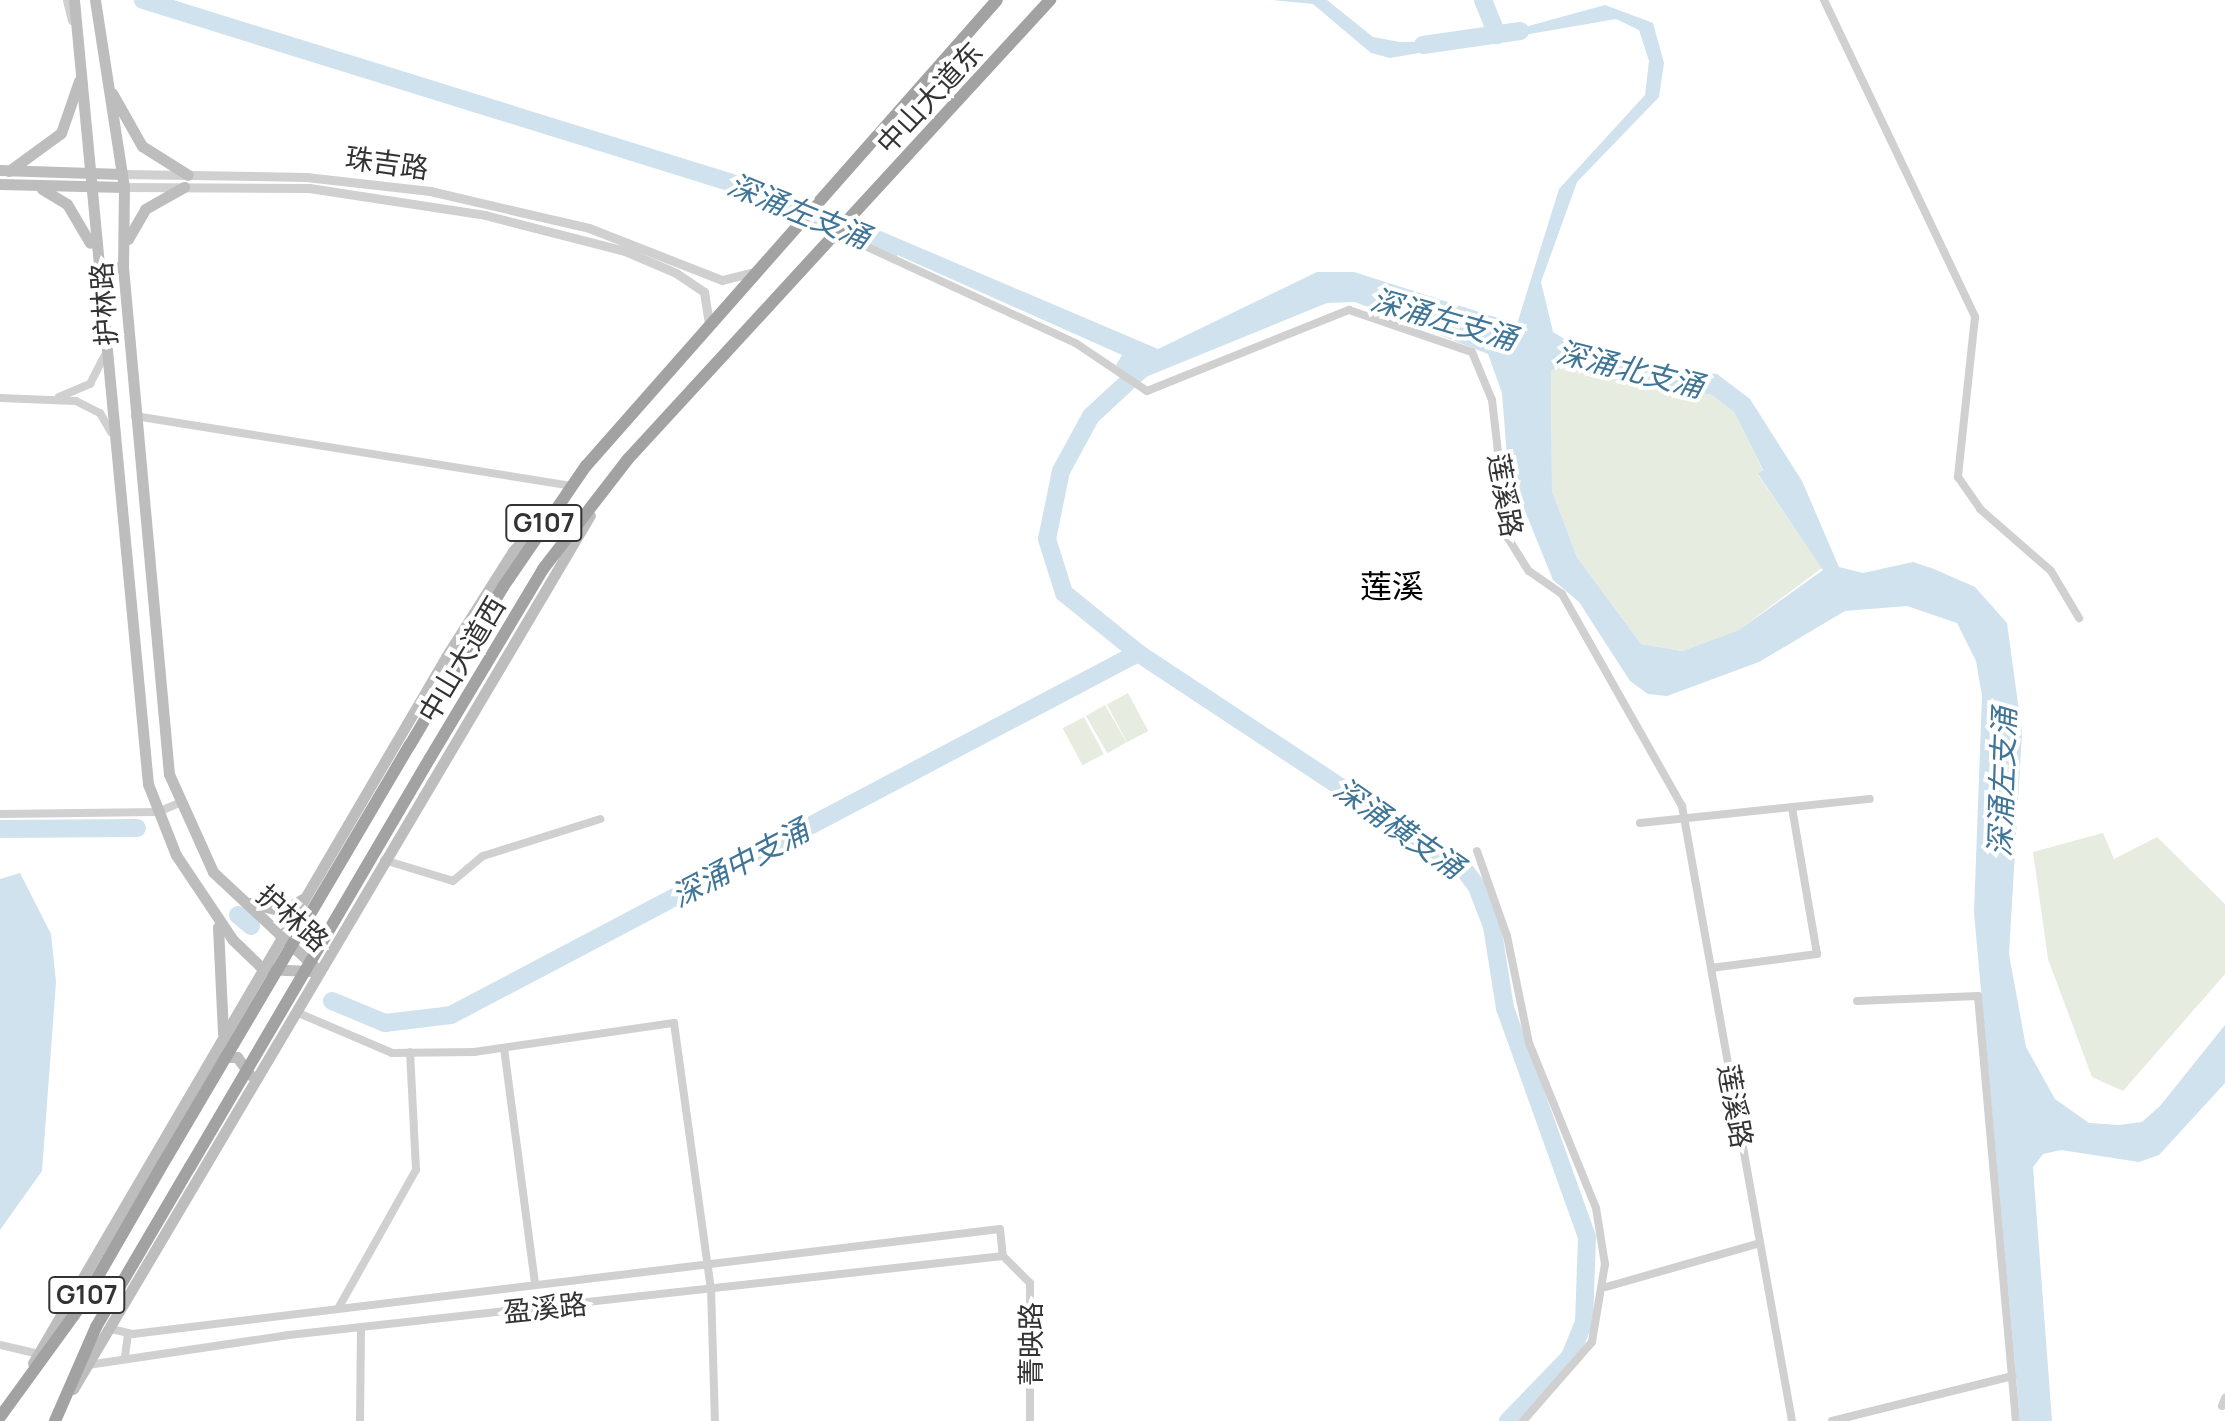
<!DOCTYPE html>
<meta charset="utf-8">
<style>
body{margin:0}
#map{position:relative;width:2225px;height:1421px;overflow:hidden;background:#fff;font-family:Manrope,"Noto Sans SC",sans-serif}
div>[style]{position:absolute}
.green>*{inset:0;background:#e6ecdf;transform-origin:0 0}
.water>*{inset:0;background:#cfe2ee}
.river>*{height:18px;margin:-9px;padding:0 9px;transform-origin:9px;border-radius:9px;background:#cfe2ee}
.minor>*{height:8px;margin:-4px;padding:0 4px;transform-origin:4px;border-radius:4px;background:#d0d0d0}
.tertiary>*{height:9px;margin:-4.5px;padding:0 4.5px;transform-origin:4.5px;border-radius:4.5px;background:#d0d0d0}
.secondary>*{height:11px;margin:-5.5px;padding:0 5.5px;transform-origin:5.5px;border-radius:5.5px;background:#bdbdbd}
.trunk>*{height:12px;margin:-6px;padding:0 6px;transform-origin:6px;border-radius:6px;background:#a2a2a2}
.trunk-bridge>*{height:12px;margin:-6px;padding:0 6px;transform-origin:6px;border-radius:6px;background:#a2a2a2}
span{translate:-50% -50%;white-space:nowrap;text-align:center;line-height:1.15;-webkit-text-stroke:8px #fff;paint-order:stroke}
.shield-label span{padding:2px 6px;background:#fff;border:2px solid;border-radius:6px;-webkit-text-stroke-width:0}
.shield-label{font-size:26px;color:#333;font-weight:700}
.street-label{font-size:28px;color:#333}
.water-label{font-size:30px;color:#3f7597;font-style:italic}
.quarter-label{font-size:32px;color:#000}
</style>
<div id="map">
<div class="green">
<div style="clip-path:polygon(1559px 367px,1712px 395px,1734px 412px,1763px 471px,1758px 475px,1822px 568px,1739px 630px,1682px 651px,1641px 644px,1577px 557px,1552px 491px,1551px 371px)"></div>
<div style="left:1128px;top:693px;width:43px;height:24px;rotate:62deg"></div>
<div style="left:1105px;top:705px;width:43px;height:22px;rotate:60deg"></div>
<div style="left:1084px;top:717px;width:42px;height:24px;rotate:62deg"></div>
<div style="clip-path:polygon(2103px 833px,2114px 859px,2157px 837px,2225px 904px,2225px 974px,2123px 1091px,2092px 1077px,2048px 959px,2033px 852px)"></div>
</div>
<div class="water">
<div style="clip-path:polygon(evenodd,1272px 0,1327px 0,1373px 37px,1400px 42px,1474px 41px,1605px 5px,1653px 23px,1664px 63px,1659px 97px,1577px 182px,1541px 282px,1553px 332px,1587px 353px,1717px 374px,1750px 399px,1802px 481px,1839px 567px,1863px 573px,1913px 562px,1934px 569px,1975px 587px,2007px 623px,2022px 733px,2009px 954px,2026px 1047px,2055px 1099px,2089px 1123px,2119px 1125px,2142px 1122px,2160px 1106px,2225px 1025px,2225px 1083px,2159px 1155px,2139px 1162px,2061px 1150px,2043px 1154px,2033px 1167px,2052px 1421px,2020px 1421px,1974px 913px,1982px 696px,1976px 661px,1957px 623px,1907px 606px,1845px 611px,1759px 662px,1667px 696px,1648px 694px,1630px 681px,1579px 602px,1553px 580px,1508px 469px,1502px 393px,1488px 354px,1355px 302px,1327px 303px,1136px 381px,1116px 365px,1122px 355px,866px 241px,876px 229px,1158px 349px,1317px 272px,1354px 272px,1517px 324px,1559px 189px,1645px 95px,1649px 61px,1639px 30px,1616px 19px,1390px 58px,1371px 53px,1313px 4px,1272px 0,1559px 367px,1712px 395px,1734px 412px,1763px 470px,1758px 474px,1823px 570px,1739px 630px,1682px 651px,1641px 644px,1577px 557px,1552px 491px,1551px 371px,1559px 367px)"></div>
<div style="clip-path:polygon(20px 873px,51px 934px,56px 982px,42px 1171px,0 1230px,0 879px)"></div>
</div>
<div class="river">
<div style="left:143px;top:0;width:661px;rotate:17.26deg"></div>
<div style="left:774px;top:196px;width:129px;rotate:23.8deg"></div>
<div style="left:1483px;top:0;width:38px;rotate:68deg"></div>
<div style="left:1423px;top:45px;width:98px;rotate:-8.2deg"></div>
<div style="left:1144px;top:367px;width:72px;rotate:137.2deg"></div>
<div style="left:1091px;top:416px;width:63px;rotate:118.6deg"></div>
<div style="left:1061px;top:471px;width:69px;rotate:101.6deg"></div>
<div style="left:1047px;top:539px;width:57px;rotate:72.5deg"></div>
<div style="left:1064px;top:593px;width:95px;rotate:39deg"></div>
<div style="left:1138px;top:653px;width:390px;rotate:33.5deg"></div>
<div style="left:1463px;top:868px;width:21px;rotate:53deg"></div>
<div style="left:1476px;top:885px;width:44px;rotate:68.7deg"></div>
<div style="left:1492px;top:926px;width:83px;rotate:81deg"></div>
<div style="left:1505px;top:1008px;width:243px;rotate:70.3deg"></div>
<div style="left:1587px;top:1237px;width:85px;rotate:92deg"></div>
<div style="left:1584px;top:1322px;width:38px;rotate:112deg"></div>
<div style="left:1570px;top:1357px;width:89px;rotate:134.1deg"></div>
<div style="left:0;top:829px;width:137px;rotate:-0.4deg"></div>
<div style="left:238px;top:915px;width:17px;rotate:40deg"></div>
<div style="left:332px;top:1001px;width:57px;rotate:22.5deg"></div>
<div style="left:385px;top:1023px;width:66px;rotate:-6.9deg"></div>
<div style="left:451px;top:1015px;width:777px;rotate:-27.79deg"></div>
</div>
<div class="minor">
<div style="left:1824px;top:0;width:351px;rotate:64.5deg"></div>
<div style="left:1975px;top:317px;width:161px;rotate:96.1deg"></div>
<div style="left:1958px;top:477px;width:39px;rotate:55deg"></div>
<div style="left:1980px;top:509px;width:94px;rotate:41.1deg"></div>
<div style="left:2051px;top:571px;width:55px;rotate:59.2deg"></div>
<div style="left:837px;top:233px;width:264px;rotate:24.8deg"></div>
<div style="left:1077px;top:344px;width:84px;rotate:33.9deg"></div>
<div style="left:1147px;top:391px;width:218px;rotate:-21.9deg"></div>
<div style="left:1349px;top:310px;width:130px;rotate:18.9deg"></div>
<div style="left:1472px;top:352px;width:52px;rotate:67.4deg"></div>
<div style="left:1492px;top:400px;width:139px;rotate:83.4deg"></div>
<div style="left:1508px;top:538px;width:39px;rotate:58deg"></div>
<div style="left:1529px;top:571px;width:40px;rotate:34.9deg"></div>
<div style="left:1562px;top:594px;width:244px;rotate:60.5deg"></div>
<div style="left:1682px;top:806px;width:625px;rotate:79.86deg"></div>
<div style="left:59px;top:397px;width:34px;rotate:-23deg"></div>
<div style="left:90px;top:384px;width:30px;rotate:-63deg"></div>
<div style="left:0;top:398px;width:76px;rotate:2.3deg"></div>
<div style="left:76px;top:401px;width:27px;rotate:27deg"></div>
<div style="left:100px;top:413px;width:22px;rotate:60deg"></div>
<div style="left:135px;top:416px;width:442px;rotate:9.1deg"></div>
<div style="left:0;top:814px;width:158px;rotate:-0.7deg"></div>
<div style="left:158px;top:812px;width:23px;rotate:-23deg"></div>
<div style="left:1640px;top:823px;width:231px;rotate:-6deg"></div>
<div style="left:1477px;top:851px;width:90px;rotate:70.6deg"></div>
<div style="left:1507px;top:936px;width:109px;rotate:78.4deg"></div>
<div style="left:1529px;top:1043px;width:178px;rotate:67.9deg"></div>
<div style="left:1596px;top:1208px;width:57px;rotate:80.9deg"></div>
<div style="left:1605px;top:1264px;width:79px;rotate:99.5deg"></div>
<div style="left:1592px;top:1342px;width:105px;rotate:131.1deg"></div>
<div style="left:384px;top:860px;width:72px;rotate:16.9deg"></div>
<div style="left:453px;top:881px;width:39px;rotate:-40deg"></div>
<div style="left:483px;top:856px;width:123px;rotate:-17.5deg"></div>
<div style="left:1711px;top:968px;width:107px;rotate:-7.5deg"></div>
<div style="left:1817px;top:954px;width:149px;rotate:-99.7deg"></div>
<div style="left:1857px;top:1001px;width:121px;rotate:-2.4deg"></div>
<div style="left:1978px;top:996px;width:427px;rotate:84.9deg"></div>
<div style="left:296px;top:1012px;width:104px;rotate:23.1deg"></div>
<div style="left:392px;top:1053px;width:82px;rotate:-0.7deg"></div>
<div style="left:474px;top:1052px;width:202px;rotate:-8.3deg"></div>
<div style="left:674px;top:1023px;width:268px;rotate:82.1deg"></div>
<div style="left:711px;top:1288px;width:133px;rotate:88.3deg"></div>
<div style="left:504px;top:1048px;width:238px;rotate:82.5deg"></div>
<div style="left:1606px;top:1287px;width:160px;rotate:-15.9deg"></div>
<div style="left:339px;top:1307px;width:157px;rotate:-60.7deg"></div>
<div style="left:416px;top:1170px;width:118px;rotate:-92.9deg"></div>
<div style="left:111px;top:1329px;width:23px;rotate:13deg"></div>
<div style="left:133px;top:1334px;width:873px;rotate:-6.91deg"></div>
<div style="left:1000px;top:1229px;width:27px;rotate:84deg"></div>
<div style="left:1003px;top:1256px;width:38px;rotate:45deg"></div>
<div style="left:1030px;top:1283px;width:138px;rotate:90deg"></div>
<div style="left:0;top:1345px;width:40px;rotate:13deg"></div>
<div style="left:125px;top:1356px;width:22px;rotate:-82deg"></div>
<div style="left:88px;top:1365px;width:203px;rotate:-8.5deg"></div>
<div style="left:289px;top:1335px;width:718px;rotate:-6.31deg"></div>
<div style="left:2222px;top:1406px;width:9px;rotate:-69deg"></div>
<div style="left:360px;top:1421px;width:93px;rotate:-89.4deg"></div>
<div style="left:1832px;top:1421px;width:186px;rotate:-14deg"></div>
</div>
<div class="tertiary">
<div style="left:67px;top:0;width:21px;rotate:76deg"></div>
<div style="left:122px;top:174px;width:184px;rotate:0.9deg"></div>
<div style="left:306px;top:177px;width:125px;rotate:6.4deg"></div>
<div style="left:430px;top:191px;width:163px;rotate:13.1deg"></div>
<div style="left:589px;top:228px;width:143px;rotate:21.4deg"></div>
<div style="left:722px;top:280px;width:32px;rotate:-14deg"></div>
<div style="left:124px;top:187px;width:185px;rotate:0.3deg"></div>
<div style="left:309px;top:188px;width:178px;rotate:8.7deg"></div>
<div style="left:485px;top:215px;width:145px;rotate:14.4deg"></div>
<div style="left:625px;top:251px;width:56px;rotate:23.3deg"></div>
<div style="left:676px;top:273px;width:34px;rotate:34deg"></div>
<div style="left:704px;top:292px;width:31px;rotate:81deg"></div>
</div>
<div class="secondary">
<div style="left:74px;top:0;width:787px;rotate:84.61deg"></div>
<div style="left:148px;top:784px;width:76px;rotate:68.5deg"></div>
<div style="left:176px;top:855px;width:102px;rotate:56.2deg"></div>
<div style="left:233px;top:940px;width:42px;rotate:44deg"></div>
<div style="left:263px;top:969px;width:48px;rotate:2.4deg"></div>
<div style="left:95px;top:0;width:189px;rotate:81.2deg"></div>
<div style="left:124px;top:187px;width:80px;rotate:90.7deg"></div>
<div style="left:123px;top:267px;width:509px;rotate:84.82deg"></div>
<div style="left:169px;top:774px;width:107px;rotate:65.8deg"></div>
<div style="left:213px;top:872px;width:141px;rotate:43deg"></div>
<div style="left:112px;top:93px;width:61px;rotate:60.5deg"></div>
<div style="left:142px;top:146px;width:54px;rotate:32.2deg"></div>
<div style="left:0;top:170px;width:122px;rotate:1.9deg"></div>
<div style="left:9px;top:171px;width:64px;rotate:-36.2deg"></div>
<div style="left:61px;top:133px;width:55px;rotate:-70.9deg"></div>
<div style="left:0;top:184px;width:124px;rotate:1.4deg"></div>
<div style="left:42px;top:189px;width:29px;rotate:31deg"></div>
<div style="left:67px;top:204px;width:45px;rotate:59.5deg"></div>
<div style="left:128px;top:239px;width:34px;rotate:-60deg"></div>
<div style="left:145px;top:209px;width:45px;rotate:-29.4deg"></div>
<div style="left:97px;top:268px;width:26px;rotate:-2deg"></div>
<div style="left:250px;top:903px;width:33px;rotate:14deg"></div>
<div style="left:282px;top:911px;width:24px;rotate:-30deg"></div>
<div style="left:218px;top:927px;width:106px;rotate:87.3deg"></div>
<div style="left:221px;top:1057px;width:16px"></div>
<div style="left:237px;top:1057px;width:22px;rotate:54deg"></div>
<div style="left:33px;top:1363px;width:818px;rotate:-59.67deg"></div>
<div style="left:446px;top:657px;width:125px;rotate:-57.7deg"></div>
<div style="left:513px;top:551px;width:56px;rotate:-47.2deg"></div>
<div style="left:73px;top:1389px;width:1015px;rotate:-59.39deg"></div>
</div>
<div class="trunk">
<div style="left:410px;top:745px;width:183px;rotate:-59.5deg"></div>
<div style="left:503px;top:587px;width:147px;rotate:-55.6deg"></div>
<div style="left:586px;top:466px;width:621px;rotate:-48.59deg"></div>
<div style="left:430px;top:758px;width:220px;rotate:-59.1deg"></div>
<div style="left:543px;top:569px;width:139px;rotate:-52.3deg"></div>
<div style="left:628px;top:459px;width:624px;rotate:-47.4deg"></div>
<div style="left:0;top:1417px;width:140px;rotate:-54deg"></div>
<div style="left:82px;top:1304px;width:170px;rotate:-60deg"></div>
<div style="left:55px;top:1421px;width:103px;rotate:-66.4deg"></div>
<div style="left:96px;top:1327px;width:186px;rotate:-59.6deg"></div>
</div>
<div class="trunk-bridge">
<div style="left:167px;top:1157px;width:478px;rotate:-59.5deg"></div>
<div style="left:190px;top:1167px;width:474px;rotate:-59.6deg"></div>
</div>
<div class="shield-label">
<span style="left:544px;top:523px">G107</span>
<span style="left:87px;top:1295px">G107</span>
</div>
<div class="street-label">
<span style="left:929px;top:97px;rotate:-47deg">中山大道东</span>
<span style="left:387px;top:162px;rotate:8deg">珠吉路</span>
<span style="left:103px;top:304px;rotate:-94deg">护林路</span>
<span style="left:1506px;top:495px;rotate:80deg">莲溪路</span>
<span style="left:461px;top:659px;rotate:-59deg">中山大道西</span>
<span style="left:293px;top:917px;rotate:41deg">护林路</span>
<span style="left:1736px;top:1106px;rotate:80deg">莲溪路</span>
<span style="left:545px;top:1307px;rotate:-6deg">盈溪路</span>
<span style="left:1030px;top:1344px;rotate:-90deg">菁映路</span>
</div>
<div class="water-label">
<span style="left:799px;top:211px;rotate:22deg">深涌左支涌</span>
<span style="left:1444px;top:319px;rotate:16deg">深涌左支涌</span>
<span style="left:1630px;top:369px;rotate:14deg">深涌北支涌</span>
<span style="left:2002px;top:782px;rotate:-88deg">深涌左支涌</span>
<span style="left:1399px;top:828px;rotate:35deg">深涌横支涌</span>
<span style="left:740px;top:863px;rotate:-28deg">深涌中支涌</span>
</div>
<div class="quarter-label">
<span style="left:1392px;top:586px">莲溪</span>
</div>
</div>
